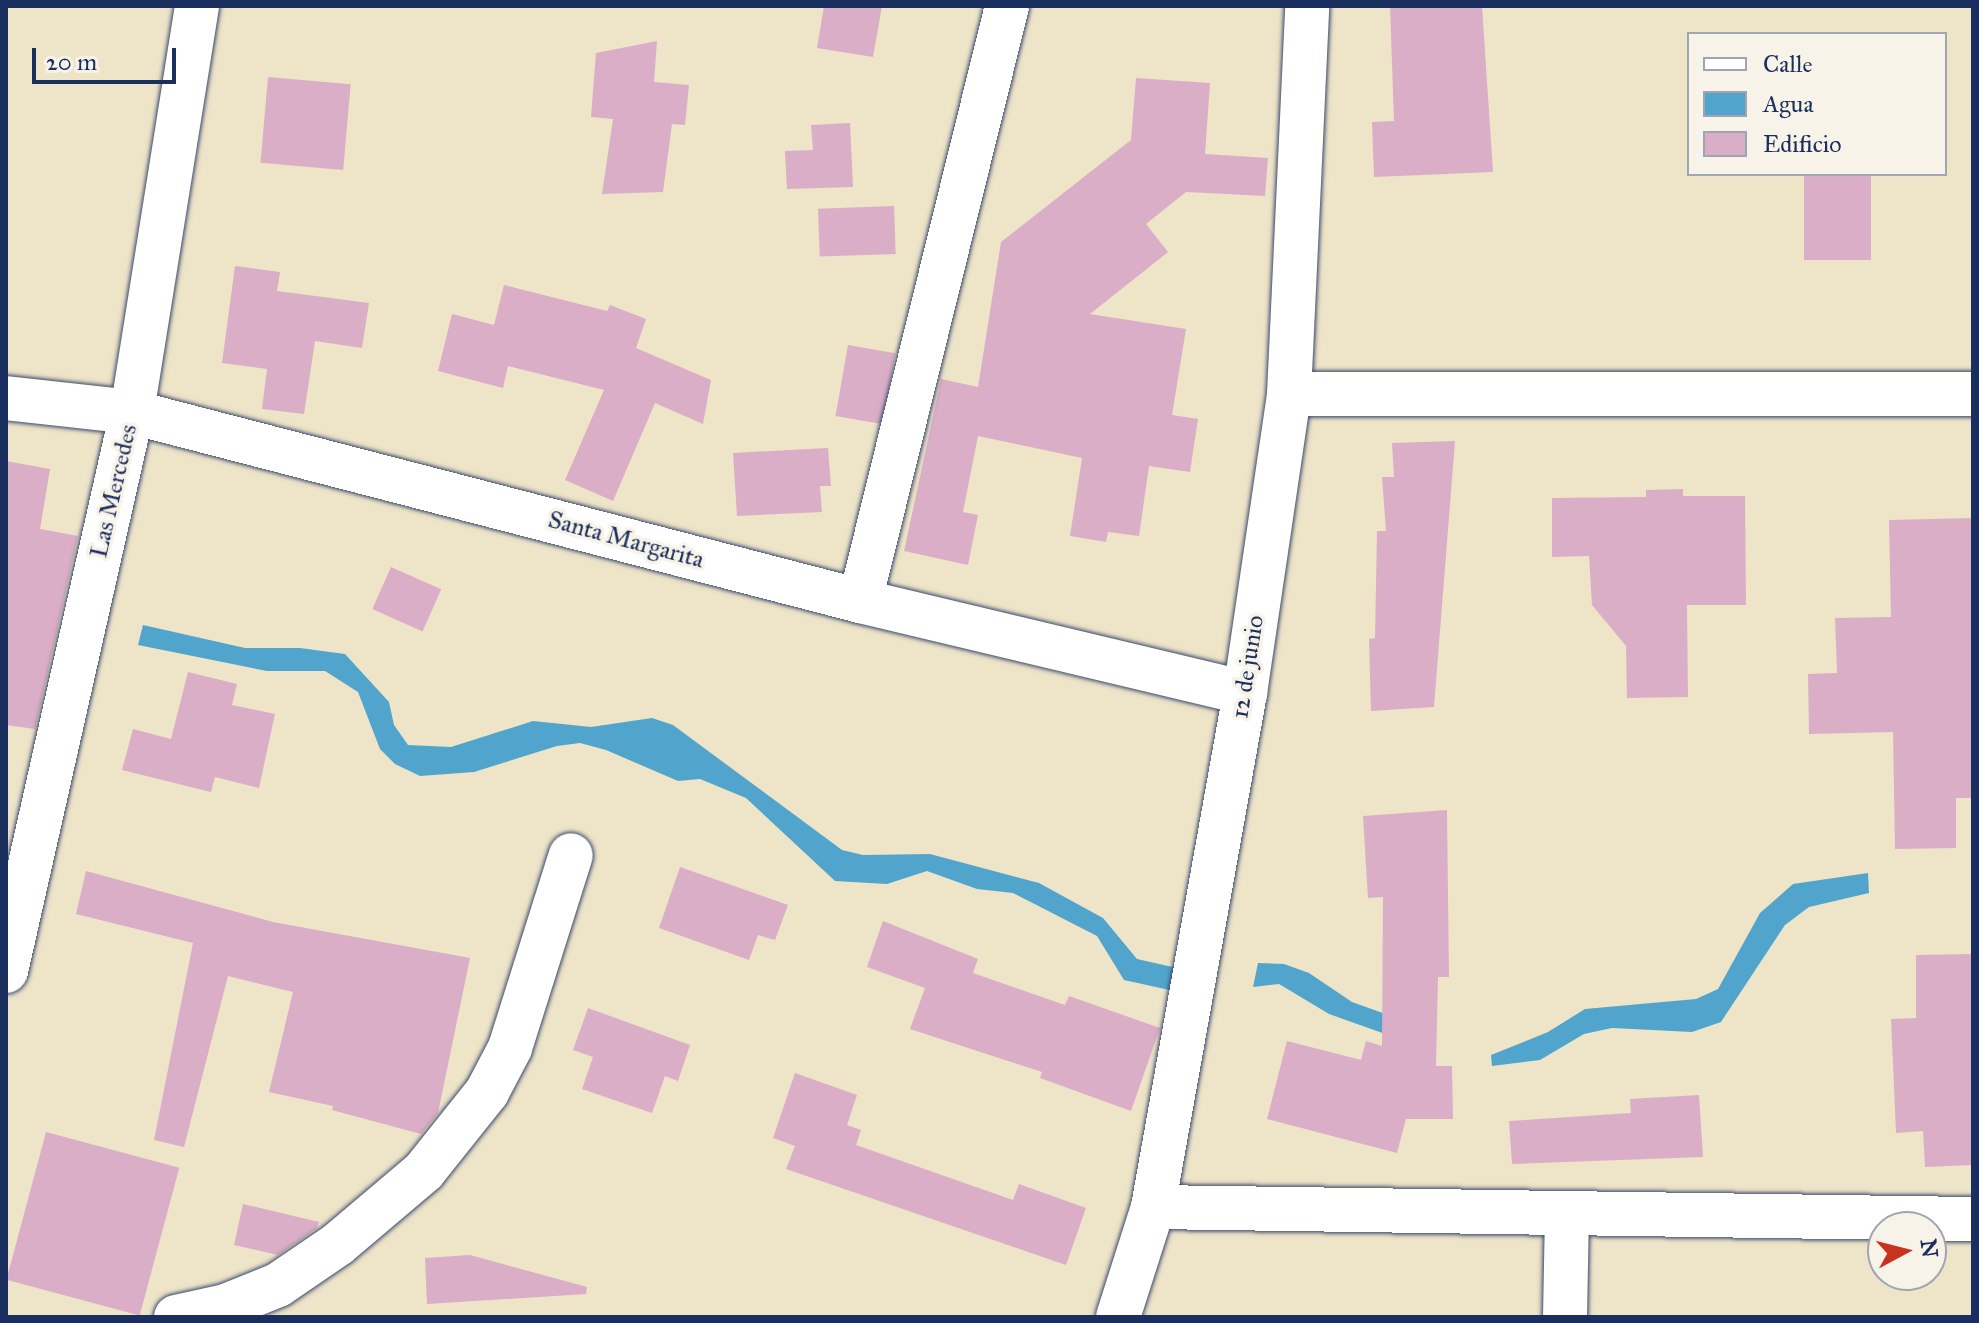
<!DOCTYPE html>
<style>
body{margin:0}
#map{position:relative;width:1979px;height:1323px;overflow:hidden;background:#eee4c8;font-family:"IM FELL Great Primer",serif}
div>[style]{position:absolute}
.water>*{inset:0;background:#51a5cd}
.building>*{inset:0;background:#dbaec7;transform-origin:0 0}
.roads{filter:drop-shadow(0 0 2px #3b4a6e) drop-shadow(0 0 2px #3b4a6e)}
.minor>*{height:44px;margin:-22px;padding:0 22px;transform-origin:22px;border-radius:22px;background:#fff}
span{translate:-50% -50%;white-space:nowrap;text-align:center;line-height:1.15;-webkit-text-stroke:7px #f7f3e8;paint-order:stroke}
.street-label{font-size:24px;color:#1b2f5e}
.frame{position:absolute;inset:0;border:8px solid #1b2f5e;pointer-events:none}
.legend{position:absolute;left:1687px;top:32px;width:260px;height:144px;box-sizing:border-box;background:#f7f3e8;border:2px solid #9fa5b1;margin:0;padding:10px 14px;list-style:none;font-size:24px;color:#1b2f5e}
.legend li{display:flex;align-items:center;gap:16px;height:40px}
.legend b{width:40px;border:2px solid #9fa5b1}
.north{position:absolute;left:1867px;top:1211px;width:80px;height:80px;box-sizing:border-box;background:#f7f3e8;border:2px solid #9fa5b1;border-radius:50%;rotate:83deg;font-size:22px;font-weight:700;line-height:32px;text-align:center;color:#1b2f5e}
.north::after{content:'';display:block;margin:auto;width:28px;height:36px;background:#c8321e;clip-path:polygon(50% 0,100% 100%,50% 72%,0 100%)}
.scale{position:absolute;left:32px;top:48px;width:144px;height:36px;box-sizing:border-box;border:4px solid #1b2f5e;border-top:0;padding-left:10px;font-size:24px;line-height:28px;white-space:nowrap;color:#1b2f5e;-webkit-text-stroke:6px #f7f3e8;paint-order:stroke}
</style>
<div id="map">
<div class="water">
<div style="clip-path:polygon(143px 625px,245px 648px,300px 648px,345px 654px,389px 702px,394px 725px,408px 745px,451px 747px,533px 721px,591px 727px,652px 718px,673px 725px,842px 850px,863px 855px,930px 854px,1039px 883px,1103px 918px,1137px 959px,1177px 968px,1174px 991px,1124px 980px,1097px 936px,1013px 893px,977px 889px,927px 871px,887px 884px,835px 881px,746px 798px,700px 779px,678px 781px,606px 750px,580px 743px,557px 746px,474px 772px,420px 776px,395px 764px,380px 749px,358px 692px,325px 671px,267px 671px,138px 645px)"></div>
<div style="clip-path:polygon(1868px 873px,1869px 893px,1809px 907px,1785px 925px,1721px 1022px,1692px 1032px,1612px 1028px,1584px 1034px,1540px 1060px,1492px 1066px,1491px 1055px,1548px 1032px,1585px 1009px,1696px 999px,1718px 989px,1760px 913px,1793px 884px)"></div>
<div style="clip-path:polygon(1258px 963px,1284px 964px,1309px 973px,1352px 1002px,1408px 1022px,1419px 1046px,1329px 1014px,1279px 984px,1253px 987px)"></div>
</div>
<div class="building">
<div style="clip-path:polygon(824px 6px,882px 6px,873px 57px,817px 48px)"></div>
<div style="clip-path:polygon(1390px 6px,1482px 6px,1493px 172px,1374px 177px,1372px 122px,1394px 121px)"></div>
<div style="clip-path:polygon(657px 41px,654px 82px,689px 85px,685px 125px,672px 124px,663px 192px,602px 194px,613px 119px,591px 117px,596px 53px)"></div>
<div style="left:268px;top:77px;width:83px;height:86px;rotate:5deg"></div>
<div style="clip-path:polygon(1136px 78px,1210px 83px,1205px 154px,1268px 158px,1265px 196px,1186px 192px,1146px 224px,1168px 252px,1090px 314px,1186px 329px,1172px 415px,1198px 419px,1190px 472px,1149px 466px,1139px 536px,1108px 532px,1106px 542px,1070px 536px,1082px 458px,978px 436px,963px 512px,978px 515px,968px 565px,904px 551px,941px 379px,978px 387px,1001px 242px,1131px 140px)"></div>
<div style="clip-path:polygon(850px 123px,853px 187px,787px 189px,785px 151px,813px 150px,811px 125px)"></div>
<div style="left:1804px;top:174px;width:67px;height:86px"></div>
<div style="left:894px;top:206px;width:48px;height:76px;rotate:88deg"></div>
<div style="clip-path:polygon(235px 266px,280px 272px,277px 291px,369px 303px,362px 348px,315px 341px,304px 414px,262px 409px,267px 369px,222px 363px)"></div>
<div style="clip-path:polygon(504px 285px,607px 311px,610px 305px,646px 319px,636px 348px,711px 380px,703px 424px,655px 403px,613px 501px,565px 480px,604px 390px,508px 366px,503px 388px,438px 371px,452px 314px,494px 325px)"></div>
<div style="left:848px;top:345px;width:48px;height:72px;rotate:10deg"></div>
<div style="clip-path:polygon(1455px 441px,1434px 707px,1371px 711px,1369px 639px,1375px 638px,1377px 531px,1386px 531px,1382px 477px,1394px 477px,1392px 443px)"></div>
<div style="clip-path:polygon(828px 448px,831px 486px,820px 486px,822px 512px,737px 516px,733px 453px)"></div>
<div style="clip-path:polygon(6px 461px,50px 469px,40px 529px,78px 536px,35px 729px,6px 725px)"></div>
<div style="clip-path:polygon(1683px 489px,1683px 496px,1745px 496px,1746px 605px,1687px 605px,1688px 697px,1627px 698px,1626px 646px,1592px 605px,1589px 556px,1552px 557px,1552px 498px,1646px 497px,1646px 490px)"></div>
<div style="clip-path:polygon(1973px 518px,1973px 798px,1956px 798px,1956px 848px,1895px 849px,1893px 732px,1809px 734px,1808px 674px,1837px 673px,1835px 618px,1891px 617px,1889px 520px)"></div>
<div style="left:391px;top:567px;width:55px;height:46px;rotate:24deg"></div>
<div style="clip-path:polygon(188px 672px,237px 684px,232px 705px,275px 714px,259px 788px,215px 777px,211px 792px,122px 770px,133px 729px,171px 739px)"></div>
<div style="clip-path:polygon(1447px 810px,1449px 977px,1438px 977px,1436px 1066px,1452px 1066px,1453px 1119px,1406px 1119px,1397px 1153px,1267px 1119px,1287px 1041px,1361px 1060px,1366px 1041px,1382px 1046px,1383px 897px,1368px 898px,1363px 816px)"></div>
<div style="clip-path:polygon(680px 867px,788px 905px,775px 940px,758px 935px,749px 960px,659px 928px)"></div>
<div style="clip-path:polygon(86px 871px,273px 922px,470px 958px,438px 1113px,421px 1134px,332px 1110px,333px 1106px,269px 1092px,293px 992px,228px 976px,184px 1147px,154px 1140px,193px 943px,76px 914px)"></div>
<div style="clip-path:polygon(883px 921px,978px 959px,973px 973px,1065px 1005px,1069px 996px,1160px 1028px,1131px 1111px,1040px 1078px,1042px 1072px,910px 1029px,925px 988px,867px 967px)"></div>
<div style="clip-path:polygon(1973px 954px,1973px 1165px,1925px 1167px,1923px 1131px,1896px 1133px,1891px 1019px,1916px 1018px,1916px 955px)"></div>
<div style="clip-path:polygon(588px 1008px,690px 1045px,678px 1081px,665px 1076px,652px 1113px,582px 1089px,593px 1057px,573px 1050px)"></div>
<div style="clip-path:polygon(795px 1073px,857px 1095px,847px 1125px,861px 1130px,856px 1145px,1013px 1200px,1019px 1184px,1086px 1208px,1066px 1265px,786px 1169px,795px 1146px,773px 1138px)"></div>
<div style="clip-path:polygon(1699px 1095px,1703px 1157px,1512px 1164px,1509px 1121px,1631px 1113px,1630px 1099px)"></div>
<div style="left:46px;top:1132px;width:138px;height:153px;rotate:15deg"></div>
<div style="clip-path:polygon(243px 1204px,319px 1222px,317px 1228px,278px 1255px,234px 1245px)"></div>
<div style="clip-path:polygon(470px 1255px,587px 1287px,586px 1294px,427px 1304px,425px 1258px)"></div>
</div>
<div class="roads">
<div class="minor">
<div style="left:1289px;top:394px;width:684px"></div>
<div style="left:6px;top:398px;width:127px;rotate:6.3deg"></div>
<div style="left:132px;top:412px;width:752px;rotate:14.55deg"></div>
<div style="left:860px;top:601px;width:396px;rotate:13.4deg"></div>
<div style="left:860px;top:601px;width:613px;rotate:-76.12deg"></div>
<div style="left:6px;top:971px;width:573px;rotate:-77.3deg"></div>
<div style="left:132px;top:412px;width:411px;rotate:-80.9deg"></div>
<div style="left:1153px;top:1207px;width:820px;rotate:0.84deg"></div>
<div style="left:176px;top:1317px;width:51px;rotate:-12.4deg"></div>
<div style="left:226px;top:1306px;width:56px;rotate:-22deg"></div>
<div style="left:278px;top:1285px;width:73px;rotate:-34.3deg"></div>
<div style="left:338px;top:1244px;width:113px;rotate:-40.3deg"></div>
<div style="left:424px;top:1171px;width:101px;rotate:-51.4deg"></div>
<div style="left:487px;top:1092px;width:50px;rotate:-62.4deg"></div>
<div style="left:510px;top:1048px;width:202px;rotate:-72.5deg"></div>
<div style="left:1118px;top:1317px;width:115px;rotate:-72.3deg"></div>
<div style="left:1153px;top:1207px;width:522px;rotate:-79.85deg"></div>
<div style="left:1245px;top:693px;width:302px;rotate:-81.6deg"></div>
<div style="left:1289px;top:394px;width:388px;rotate:-87.3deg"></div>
<div style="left:1565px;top:1317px;width:103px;rotate:-88.9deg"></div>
</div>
</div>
<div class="street-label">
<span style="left:114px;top:491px;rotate:-77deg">Las Mercedes</span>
<span style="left:626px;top:540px;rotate:15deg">Santa Margarita</span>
<span style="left:1248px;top:667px;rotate:-81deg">12 de junio</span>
</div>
<div class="frame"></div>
<ul class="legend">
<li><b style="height:10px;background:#fff"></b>Calle</li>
<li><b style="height:22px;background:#51a5cd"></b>Agua</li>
<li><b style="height:22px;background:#dbaec7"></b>Edificio</li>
</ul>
<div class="north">N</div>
<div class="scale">20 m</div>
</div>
